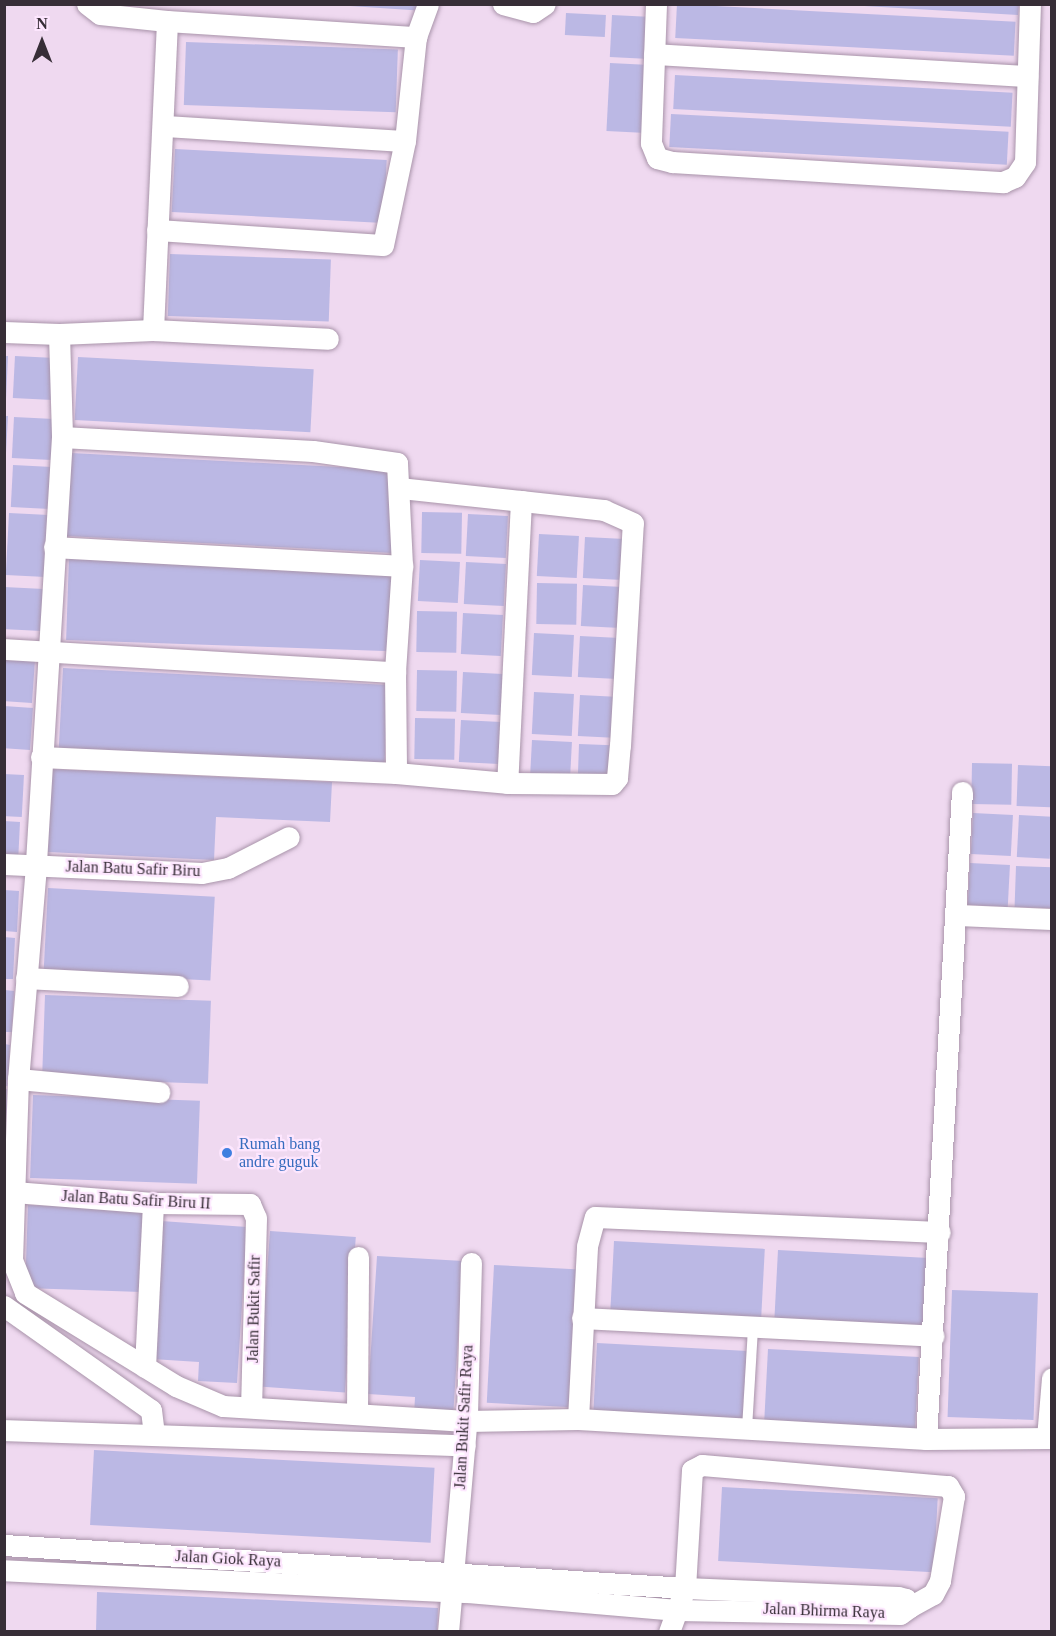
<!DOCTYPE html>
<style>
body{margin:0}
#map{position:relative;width:1056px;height:1636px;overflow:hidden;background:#efd9f0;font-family:Georgia,serif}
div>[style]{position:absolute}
.building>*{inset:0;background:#bbb8e4;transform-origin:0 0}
.roads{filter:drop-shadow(0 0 2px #a994aa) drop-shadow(0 0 2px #a994aa)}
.service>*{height:10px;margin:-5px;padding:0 5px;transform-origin:5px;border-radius:5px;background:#fff}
.minor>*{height:21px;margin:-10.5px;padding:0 10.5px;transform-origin:10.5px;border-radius:10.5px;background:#fff}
.dots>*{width:16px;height:16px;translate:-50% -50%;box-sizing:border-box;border:3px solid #fde6fe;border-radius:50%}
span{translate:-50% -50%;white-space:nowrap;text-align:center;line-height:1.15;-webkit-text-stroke:4.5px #fde6fe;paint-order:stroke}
.street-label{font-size:16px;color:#372e37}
.shop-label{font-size:16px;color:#366cbe}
.left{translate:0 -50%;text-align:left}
.frame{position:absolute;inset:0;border:6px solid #372e37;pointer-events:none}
.north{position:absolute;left:12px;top:12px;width:60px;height:60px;-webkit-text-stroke:4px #fde6fe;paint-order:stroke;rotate:0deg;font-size:16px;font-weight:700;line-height:24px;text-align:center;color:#372e37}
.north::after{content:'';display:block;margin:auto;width:21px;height:27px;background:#372e37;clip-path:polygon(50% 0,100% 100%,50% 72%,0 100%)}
</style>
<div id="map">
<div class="building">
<div style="clip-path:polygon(320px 4px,426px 4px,425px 11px)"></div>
<div style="left:677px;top:4px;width:339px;height:34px;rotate:3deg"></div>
<div style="clip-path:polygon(830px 4px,1019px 4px,1018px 15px)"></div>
<div style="left:566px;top:13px;width:40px;height:22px;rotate:3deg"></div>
<div style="left:612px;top:15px;width:40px;height:42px;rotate:3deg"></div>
<div style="left:186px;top:42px;width:212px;height:63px;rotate:2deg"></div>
<div style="left:610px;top:63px;width:40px;height:68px;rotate:3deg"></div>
<div style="left:675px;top:75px;width:338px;height:34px;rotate:3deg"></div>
<div style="left:671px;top:114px;width:338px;height:33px;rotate:3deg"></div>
<div style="left:175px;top:149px;width:212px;height:63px;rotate:3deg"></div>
<div style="left:170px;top:254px;width:161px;height:62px;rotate:2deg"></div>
<div style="clip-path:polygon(4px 356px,8px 356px,6px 400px,4px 400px)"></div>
<div style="left:15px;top:356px;width:40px;height:42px;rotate:3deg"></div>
<div style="left:78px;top:357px;width:236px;height:63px;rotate:3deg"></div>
<div style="clip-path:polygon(4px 416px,8px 416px,6px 453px,4px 453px)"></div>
<div style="left:14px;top:417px;width:40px;height:41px;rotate:3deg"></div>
<div style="left:71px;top:453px;width:326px;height:83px;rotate:3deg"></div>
<div style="left:13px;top:465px;width:39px;height:42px;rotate:3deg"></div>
<div style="left:422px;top:512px;width:40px;height:41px;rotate:1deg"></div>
<div style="left:9px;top:513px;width:40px;height:62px;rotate:3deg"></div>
<div style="left:468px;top:514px;width:40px;height:42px;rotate:3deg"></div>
<div style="left:539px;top:534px;width:40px;height:42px;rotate:3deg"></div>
<div style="left:585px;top:537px;width:40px;height:41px;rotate:3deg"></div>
<div style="left:69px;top:557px;width:326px;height:83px;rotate:2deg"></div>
<div style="left:420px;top:560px;width:40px;height:41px;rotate:3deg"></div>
<div style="left:466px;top:562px;width:40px;height:42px;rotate:3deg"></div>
<div style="left:537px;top:583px;width:40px;height:41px;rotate:1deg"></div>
<div style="left:583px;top:585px;width:40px;height:41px;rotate:3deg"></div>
<div style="left:4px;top:587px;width:40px;height:42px;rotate:3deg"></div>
<div style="left:417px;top:611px;width:40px;height:41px;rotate:1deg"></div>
<div style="left:463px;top:613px;width:40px;height:41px;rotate:3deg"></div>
<div style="left:534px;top:633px;width:40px;height:42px;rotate:3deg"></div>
<div style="left:580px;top:636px;width:40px;height:41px;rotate:3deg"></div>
<div style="left:5px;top:659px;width:30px;height:42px;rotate:4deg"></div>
<div style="left:63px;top:668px;width:326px;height:84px;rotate:3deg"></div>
<div style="left:417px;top:670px;width:40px;height:41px;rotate:1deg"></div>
<div style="left:463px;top:672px;width:40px;height:41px;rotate:3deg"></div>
<div style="left:534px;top:692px;width:40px;height:42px;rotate:3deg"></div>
<div style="left:580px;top:695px;width:40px;height:41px;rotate:3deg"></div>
<div style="left:4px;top:706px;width:29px;height:42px;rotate:4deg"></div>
<div style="left:415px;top:718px;width:40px;height:41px;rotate:1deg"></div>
<div style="left:461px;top:720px;width:40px;height:42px;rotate:3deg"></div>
<div style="left:532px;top:740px;width:40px;height:42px;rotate:3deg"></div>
<div style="left:579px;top:744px;width:33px;height:35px;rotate:2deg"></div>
<div style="left:972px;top:763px;width:40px;height:41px;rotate:1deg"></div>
<div style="left:1018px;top:765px;width:34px;height:41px;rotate:2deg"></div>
<div style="clip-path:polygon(51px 769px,332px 782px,330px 822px,216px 817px,214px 860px,48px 852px)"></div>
<div style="left:4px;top:774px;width:20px;height:42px;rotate:3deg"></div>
<div style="left:973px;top:813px;width:40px;height:41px;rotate:3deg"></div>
<div style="left:1019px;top:815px;width:33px;height:42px;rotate:3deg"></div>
<div style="clip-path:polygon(4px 821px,20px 822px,18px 863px,4px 863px)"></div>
<div style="left:970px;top:863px;width:40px;height:42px;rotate:3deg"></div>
<div style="left:1016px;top:866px;width:36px;height:41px;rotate:2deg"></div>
<div style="left:48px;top:888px;width:167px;height:84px;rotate:3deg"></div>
<div style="clip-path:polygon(4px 890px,19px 891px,17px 932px,4px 931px)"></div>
<div style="clip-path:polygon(4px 937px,15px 938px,13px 979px,4px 979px)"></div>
<div style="clip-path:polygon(5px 990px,14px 991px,12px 1032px,5px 1032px)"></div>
<div style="left:45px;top:995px;width:166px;height:83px;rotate:2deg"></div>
<div style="clip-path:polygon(5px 1044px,10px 1045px,8px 1086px,5px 1086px)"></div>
<div style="clip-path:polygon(4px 1089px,8px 1089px,6px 1122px,4px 1122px)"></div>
<div style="left:33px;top:1095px;width:167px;height:83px;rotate:2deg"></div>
<div style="left:28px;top:1205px;width:116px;height:83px;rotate:2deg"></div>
<div style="clip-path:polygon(161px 1221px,247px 1227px,237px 1383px,198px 1381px,199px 1362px,152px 1359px)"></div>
<div style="left:270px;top:1231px;width:86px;height:156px;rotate:4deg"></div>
<div style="left:614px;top:1241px;width:151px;height:75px;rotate:3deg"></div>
<div style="left:778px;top:1250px;width:151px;height:75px;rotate:3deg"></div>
<div style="clip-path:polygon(377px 1256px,463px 1261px,453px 1418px,414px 1415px,415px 1397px,368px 1394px)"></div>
<div style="left:494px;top:1265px;width:86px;height:138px;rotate:3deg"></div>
<div style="left:952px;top:1290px;width:86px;height:127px;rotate:2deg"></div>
<div style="left:597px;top:1343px;width:151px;height:75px;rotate:3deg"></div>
<div style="left:768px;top:1349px;width:151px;height:74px;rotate:3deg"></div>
<div style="left:94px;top:1450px;width:341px;height:75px;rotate:3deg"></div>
<div style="left:722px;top:1487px;width:216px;height:74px;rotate:3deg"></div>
<div style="clip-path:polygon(97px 1592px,438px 1608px,437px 1632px,96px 1632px)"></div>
</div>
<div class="roads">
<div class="service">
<div style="left:747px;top:1429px;width:102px;rotate:-86.6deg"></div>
</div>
<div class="minor">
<div style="left:87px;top:4px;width:16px;rotate:38deg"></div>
<div style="left:100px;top:14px;width:67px;rotate:6deg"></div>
<div style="left:167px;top:21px;width:250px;rotate:3.7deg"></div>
<div style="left:503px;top:4px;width:31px;rotate:15deg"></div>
<div style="left:533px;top:12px;width:14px;rotate:-34deg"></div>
<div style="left:656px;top:4px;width:139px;rotate:92.1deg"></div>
<div style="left:651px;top:143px;width:16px;rotate:68deg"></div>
<div style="left:657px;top:158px;width:16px;rotate:15deg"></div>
<div style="left:672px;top:162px;width:332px;rotate:3.5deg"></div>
<div style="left:1003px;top:182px;width:13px;rotate:-23deg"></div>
<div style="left:1015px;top:177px;width:18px;rotate:-56deg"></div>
<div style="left:1025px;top:162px;width:158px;rotate:-88.2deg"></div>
<div style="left:654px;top:54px;width:374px;rotate:3.4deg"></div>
<div style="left:164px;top:126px;width:241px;rotate:3.6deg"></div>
<div style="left:157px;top:230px;width:226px;rotate:3.8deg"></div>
<div style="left:383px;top:245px;width:106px;rotate:-78.1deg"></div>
<div style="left:405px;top:141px;width:105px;rotate:-84deg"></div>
<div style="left:416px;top:37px;width:35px;rotate:-70deg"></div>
<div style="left:153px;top:330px;width:309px;rotate:-87.4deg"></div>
<div style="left:4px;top:332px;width:55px;rotate:2.1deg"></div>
<div style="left:59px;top:334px;width:94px;rotate:-2.4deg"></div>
<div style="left:153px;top:330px;width:175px;rotate:2.9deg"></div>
<div style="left:59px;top:334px;width:103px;rotate:88.3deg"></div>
<div style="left:62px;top:437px;width:430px;rotate:93.5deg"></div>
<div style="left:36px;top:866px;width:214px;rotate:94.8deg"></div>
<div style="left:18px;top:1079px;width:181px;rotate:91.9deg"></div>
<div style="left:12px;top:1260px;width:35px;rotate:68deg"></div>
<div style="left:25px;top:1293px;width:177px;rotate:31.6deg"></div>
<div style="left:176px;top:1386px;width:51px;rotate:23.1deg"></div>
<div style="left:223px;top:1406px;width:244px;rotate:3.5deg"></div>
<div style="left:467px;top:1421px;width:111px;rotate:-1deg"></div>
<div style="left:578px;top:1419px;width:349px;rotate:3.3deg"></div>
<div style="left:926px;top:1439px;width:126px;rotate:-0.5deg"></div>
<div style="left:62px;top:437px;width:251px;rotate:3.2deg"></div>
<div style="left:313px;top:451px;width:85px;rotate:8.1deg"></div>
<div style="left:397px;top:463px;width:103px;rotate:87.2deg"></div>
<div style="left:402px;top:566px;width:106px;rotate:93.8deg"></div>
<div style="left:395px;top:672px;width:101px;rotate:89.4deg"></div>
<div style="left:400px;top:488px;width:122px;rotate:6.1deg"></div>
<div style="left:521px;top:501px;width:282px;rotate:92.8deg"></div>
<div style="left:54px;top:547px;width:349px;rotate:3.1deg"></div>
<div style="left:4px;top:649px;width:392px;rotate:3.4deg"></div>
<div style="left:41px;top:757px;width:355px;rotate:2.6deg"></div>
<div style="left:396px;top:773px;width:111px;rotate:5.1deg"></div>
<div style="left:507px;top:783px;width:105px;rotate:0.5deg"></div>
<div style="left:612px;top:784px;width:8px;rotate:-50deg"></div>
<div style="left:617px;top:778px;width:32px;rotate:-85deg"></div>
<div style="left:620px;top:746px;width:223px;rotate:-86.7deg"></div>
<div style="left:633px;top:523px;width:32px;rotate:-156deg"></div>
<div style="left:604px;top:510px;width:83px;rotate:-173.8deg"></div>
<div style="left:4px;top:864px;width:198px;rotate:2.6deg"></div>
<div style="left:202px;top:873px;width:26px;rotate:-11deg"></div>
<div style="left:228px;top:868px;width:68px;rotate:-26.9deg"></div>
<div style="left:957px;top:915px;width:95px;rotate:2.4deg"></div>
<div style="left:26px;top:978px;width:152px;rotate:3deg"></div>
<div style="left:18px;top:1079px;width:142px;rotate:5.3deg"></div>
<div style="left:14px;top:1192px;width:139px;rotate:4.5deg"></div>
<div style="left:153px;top:1203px;width:97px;rotate:0.6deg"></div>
<div style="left:250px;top:1204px;width:15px;rotate:67deg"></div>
<div style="left:256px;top:1218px;width:189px;rotate:91.5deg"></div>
<div style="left:4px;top:1306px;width:180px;rotate:35.3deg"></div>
<div style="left:151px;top:1410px;width:24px;rotate:83deg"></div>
<div style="left:582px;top:1318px;width:352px;rotate:2.9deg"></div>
<div style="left:145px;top:1367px;width:164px;rotate:-87.2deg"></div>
<div style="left:357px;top:1414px;width:157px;rotate:-89.6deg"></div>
<div style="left:578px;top:1419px;width:173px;rotate:-87deg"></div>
<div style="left:587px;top:1246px;width:30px;rotate:-75deg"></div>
<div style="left:595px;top:1217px;width:345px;rotate:2.5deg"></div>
<div style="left:4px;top:1430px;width:461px;rotate:1.9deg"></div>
<div style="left:1047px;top:1438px;width:60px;rotate:-85.2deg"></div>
<div style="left:926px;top:1439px;width:648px;rotate:-86.82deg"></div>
<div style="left:4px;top:1545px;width:682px;rotate:3.61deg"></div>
<div style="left:685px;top:1588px;width:213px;rotate:2.4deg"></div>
<div style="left:898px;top:1597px;width:8px;rotate:14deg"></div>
<div style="left:906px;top:1599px;width:9px;rotate:63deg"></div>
<div style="left:910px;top:1607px;width:12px;rotate:145deg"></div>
<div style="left:900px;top:1614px;width:223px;rotate:-179deg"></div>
<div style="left:677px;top:1610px;width:213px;rotate:-175.1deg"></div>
<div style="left:465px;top:1592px;width:462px;rotate:-177.3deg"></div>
<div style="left:448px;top:1632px;width:218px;rotate:-85deg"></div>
<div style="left:467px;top:1415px;width:152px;rotate:-88.5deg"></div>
<div style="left:669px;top:1632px;width:47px;rotate:-70deg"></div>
<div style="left:685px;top:1588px;width:118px;rotate:-86.6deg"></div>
<div style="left:692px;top:1470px;width:11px;rotate:-27deg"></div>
<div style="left:702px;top:1465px;width:247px;rotate:4.9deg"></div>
<div style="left:948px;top:1486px;width:12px;rotate:59deg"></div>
<div style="left:954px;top:1496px;width:86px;rotate:99.4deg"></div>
<div style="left:940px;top:1581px;width:15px;rotate:118deg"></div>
<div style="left:933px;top:1594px;width:26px;rotate:151deg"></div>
</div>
</div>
<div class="dots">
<div style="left:227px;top:1153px;background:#3f7fe0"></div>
</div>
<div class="street-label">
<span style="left:133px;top:869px;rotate:2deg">Jalan Batu Safir Biru</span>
<span style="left:136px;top:1200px;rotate:3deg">Jalan Batu Safir Biru II</span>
<span style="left:254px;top:1309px;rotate:-89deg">Jalan Bukit Safir</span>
<span style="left:464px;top:1417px;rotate:-87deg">Jalan Bukit Safir Raya</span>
<span style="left:228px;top:1559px;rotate:3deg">Jalan Giok Raya</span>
<span style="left:824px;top:1611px;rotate:2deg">Jalan Bhirma Raya</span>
</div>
<div class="shop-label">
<span class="left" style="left:239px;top:1153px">Rumah bang<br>andre guguk</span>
</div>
<div class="frame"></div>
<div class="north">N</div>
</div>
